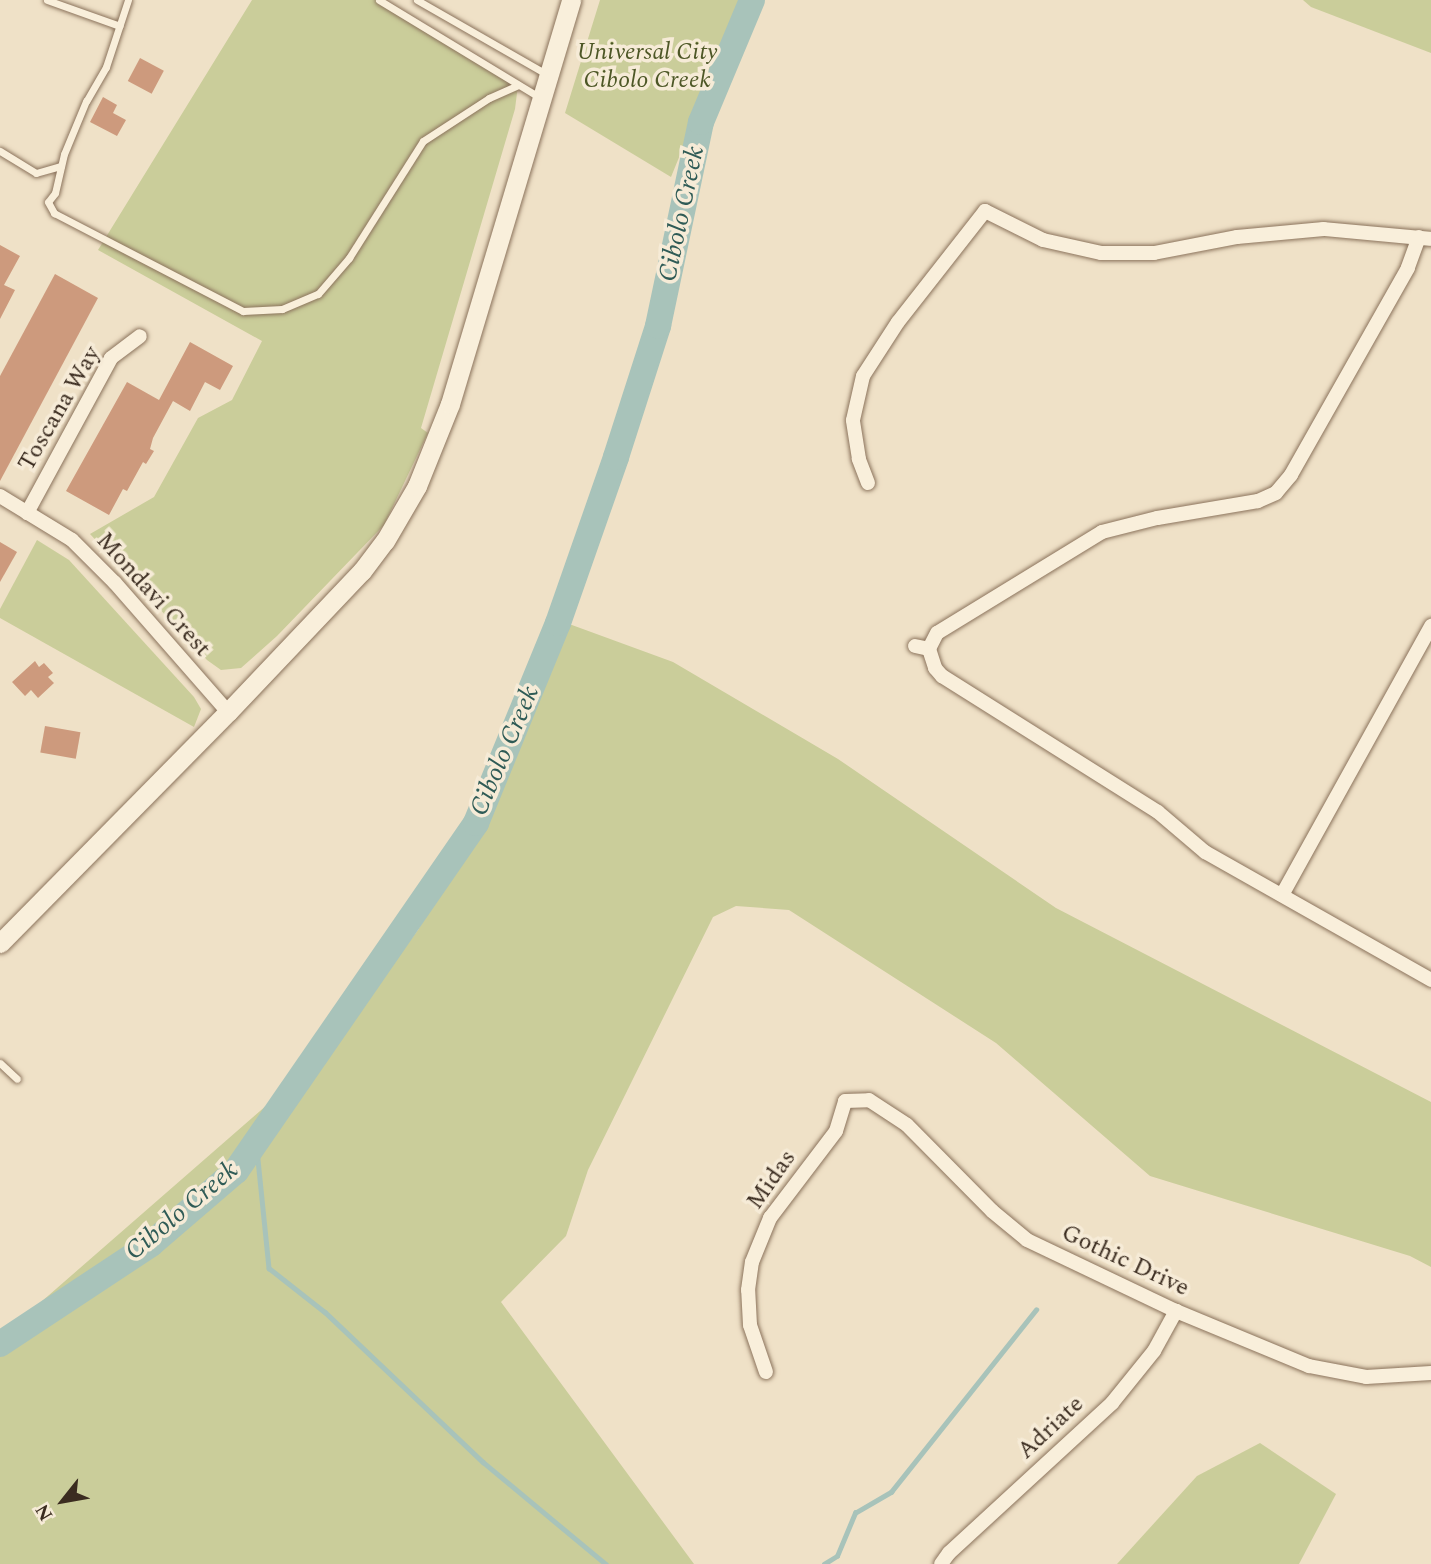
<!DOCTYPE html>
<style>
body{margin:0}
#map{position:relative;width:1431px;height:1564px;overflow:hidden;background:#efe1c7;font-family:Spectral,serif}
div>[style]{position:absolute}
.green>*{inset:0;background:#cacd9a}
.stream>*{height:4.5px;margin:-2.25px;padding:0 2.25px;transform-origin:2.25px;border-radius:2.25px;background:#a8c3ba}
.river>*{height:26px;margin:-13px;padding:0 13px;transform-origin:13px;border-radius:13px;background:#a8c3ba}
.building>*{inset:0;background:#cd9a7d;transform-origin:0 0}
.roads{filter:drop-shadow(0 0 2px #8b735c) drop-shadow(0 0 2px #8b735c)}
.service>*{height:7px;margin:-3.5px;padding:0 3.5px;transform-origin:3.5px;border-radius:3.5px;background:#f9efdb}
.minor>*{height:14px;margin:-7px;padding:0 7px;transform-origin:7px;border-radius:7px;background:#f9efdb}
.secondary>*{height:19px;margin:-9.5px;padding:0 9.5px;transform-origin:9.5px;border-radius:9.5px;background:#f9efdb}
span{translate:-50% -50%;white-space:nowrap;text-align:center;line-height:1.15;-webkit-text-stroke:7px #f6ebd7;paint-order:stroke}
.park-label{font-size:24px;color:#4d5726;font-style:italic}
.street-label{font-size:24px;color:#3b2c20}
.water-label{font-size:26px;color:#2f5b56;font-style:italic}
.north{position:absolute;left:28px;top:1466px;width:70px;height:70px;-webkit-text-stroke:5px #f6ebd7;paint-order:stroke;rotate:239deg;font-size:19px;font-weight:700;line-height:28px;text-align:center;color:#3b2c20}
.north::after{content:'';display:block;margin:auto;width:24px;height:32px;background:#3b2c20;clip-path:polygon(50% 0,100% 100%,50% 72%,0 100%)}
</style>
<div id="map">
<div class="green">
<div style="clip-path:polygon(252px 0,379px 0,518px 85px,515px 109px,421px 428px,428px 433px,384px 525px,277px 636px,241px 668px,221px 670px,207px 660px,90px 534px,154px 497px,198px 418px,232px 400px,262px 341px,98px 250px)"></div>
<div style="clip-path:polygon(600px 0,755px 0,724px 47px,671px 177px,565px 113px)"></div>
<div style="clip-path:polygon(1303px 0,1431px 0,1431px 53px,1311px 7px)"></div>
<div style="clip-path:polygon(37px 540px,69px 560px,194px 697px,201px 709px,194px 727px,0 618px,0 609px)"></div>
<div style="clip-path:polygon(561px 621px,673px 662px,838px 759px,1056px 908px,1431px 1102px,1431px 1267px,1410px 1256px,1150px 1176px,996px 1043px,789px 910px,736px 906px,713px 917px,588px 1170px,566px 1236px,501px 1302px,694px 1564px,0 1564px,0 1333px,25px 1316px,323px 1056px,418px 930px,489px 809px,547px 674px)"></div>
<div style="clip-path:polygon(1260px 1443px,1336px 1494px,1299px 1564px,1117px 1564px,1197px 1476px)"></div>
</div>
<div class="stream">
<div style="left:256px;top:1140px;width:129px;rotate:84.2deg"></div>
<div style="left:269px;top:1268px;width:71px;rotate:38.2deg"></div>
<div style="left:325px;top:1312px;width:218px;rotate:43.5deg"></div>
<div style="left:483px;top:1462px;width:160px;rotate:39.7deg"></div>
<div style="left:824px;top:1564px;width:15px;rotate:-32deg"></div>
<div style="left:837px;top:1556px;width:47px;rotate:-67.3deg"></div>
<div style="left:855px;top:1513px;width:42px;rotate:-30.3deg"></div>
<div style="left:891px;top:1492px;width:233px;rotate:-51.5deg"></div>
</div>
<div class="river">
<div style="left:0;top:1344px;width:181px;rotate:-33.5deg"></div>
<div style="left:151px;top:1244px;width:112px;rotate:-40.7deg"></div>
<div style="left:236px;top:1171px;width:423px;rotate:-55.4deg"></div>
<div style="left:476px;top:823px;width:216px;rotate:-67.7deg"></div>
<div style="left:558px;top:623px;width:176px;rotate:-70.7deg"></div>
<div style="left:616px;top:457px;width:138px;rotate:-72.2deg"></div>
<div style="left:658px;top:326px;width:208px;rotate:-78.1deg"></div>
<div style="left:701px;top:122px;width:132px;rotate:-67.3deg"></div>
</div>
<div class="building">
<div style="left:140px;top:58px;width:27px;height:26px;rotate:28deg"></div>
<div style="clip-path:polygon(103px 97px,117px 105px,113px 113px,126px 120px,117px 136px,90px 122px)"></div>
<div style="clip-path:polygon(0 245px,20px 256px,4px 285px,15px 290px,0 319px)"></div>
<div style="clip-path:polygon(55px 274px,98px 298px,0 481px,0 376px)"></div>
<div style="clip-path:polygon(190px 342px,233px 366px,220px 390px,205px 382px,190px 411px,173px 401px,153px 438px,150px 449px,154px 451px,146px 464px,143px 462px,127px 491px,123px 489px,109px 515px,66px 491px,127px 382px,159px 400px)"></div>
<div style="clip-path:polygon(0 542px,17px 552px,0 582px)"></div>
<div style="clip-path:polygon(35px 661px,39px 667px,44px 663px,53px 673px,48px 677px,54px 683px,38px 698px,31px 690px,25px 696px,12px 682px)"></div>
<div style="left:45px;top:726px;width:36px;height:27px;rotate:10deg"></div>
</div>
<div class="roads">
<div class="service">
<div style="left:47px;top:0;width:77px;rotate:19.6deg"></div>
<div style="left:128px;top:0;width:71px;rotate:108.2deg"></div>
<div style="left:106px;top:67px;width:39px;rotate:120deg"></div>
<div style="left:86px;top:101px;width:57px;rotate:112.5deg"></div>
<div style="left:64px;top:154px;width:40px;rotate:103deg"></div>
<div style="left:55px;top:193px;width:11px;rotate:128deg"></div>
<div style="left:48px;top:202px;width:13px;rotate:61deg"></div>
<div style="left:54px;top:213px;width:213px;rotate:27.4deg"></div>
<div style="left:243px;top:311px;width:39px;rotate:-3deg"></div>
<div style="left:282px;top:309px;width:39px;rotate:-23deg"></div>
<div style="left:318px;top:294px;width:48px;rotate:-49.3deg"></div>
<div style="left:349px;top:258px;width:138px;rotate:-57.7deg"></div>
<div style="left:423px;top:141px;width:79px;rotate:-33.1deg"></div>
<div style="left:489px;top:98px;width:32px;rotate:-24deg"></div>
<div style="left:379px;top:0;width:189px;rotate:31.2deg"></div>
<div style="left:417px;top:0;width:151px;rotate:29.8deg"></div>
<div style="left:0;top:151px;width:42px;rotate:31.4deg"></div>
<div style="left:36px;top:173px;width:26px;rotate:-16deg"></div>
<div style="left:0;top:1063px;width:23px;rotate:43deg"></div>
</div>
<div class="minor">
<div style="left:1419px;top:237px;width:33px;rotate:110deg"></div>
<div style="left:1408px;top:268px;width:238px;rotate:119.5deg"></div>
<div style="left:1291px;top:475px;width:23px;rotate:130deg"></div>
<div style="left:1276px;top:493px;width:20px;rotate:156deg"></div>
<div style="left:1258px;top:501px;width:102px;rotate:170.4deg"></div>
<div style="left:1157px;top:518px;width:57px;rotate:165.7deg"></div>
<div style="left:1102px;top:532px;width:193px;rotate:148.5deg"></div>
<div style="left:937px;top:633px;width:18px;rotate:117deg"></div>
<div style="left:929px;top:649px;width:20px;rotate:72deg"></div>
<div style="left:935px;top:668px;width:11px;rotate:49deg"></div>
<div style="left:942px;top:676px;width:255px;rotate:32.2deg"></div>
<div style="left:1158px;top:812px;width:62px;rotate:40.4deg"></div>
<div style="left:1205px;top:852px;width:260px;rotate:29.5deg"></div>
<div style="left:868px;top:483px;width:26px;rotate:-111deg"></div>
<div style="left:859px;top:459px;width:39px;rotate:-99deg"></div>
<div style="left:853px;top:420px;width:45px;rotate:-77.2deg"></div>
<div style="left:863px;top:376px;width:64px;rotate:-57.1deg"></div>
<div style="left:898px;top:322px;width:141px;rotate:-51.9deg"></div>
<div style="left:985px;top:211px;width:65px;rotate:26.6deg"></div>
<div style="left:1043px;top:240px;width:59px;rotate:12.6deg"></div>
<div style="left:1101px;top:253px;width:53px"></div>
<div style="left:1154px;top:253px;width:85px;rotate:-10.9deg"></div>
<div style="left:1237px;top:237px;width:87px;rotate:-5.3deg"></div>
<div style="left:1324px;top:229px;width:107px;rotate:5.3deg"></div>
<div style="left:0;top:496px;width:84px;rotate:31.4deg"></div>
<div style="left:72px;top:540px;width:61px;rotate:45deg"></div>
<div style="left:115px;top:583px;width:171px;rotate:48.8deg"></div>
<div style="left:27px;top:513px;width:176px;rotate:-61.5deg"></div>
<div style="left:111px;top:358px;width:36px;rotate:-37deg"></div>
<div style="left:915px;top:646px;width:14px;rotate:12deg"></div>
<div style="left:1282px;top:895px;width:308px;rotate:-61deg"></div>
<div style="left:766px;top:1372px;width:50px;rotate:-108.8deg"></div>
<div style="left:750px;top:1325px;width:35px;rotate:-93deg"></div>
<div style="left:748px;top:1290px;width:28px;rotate:-82deg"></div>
<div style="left:752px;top:1262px;width:48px;rotate:-67.8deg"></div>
<div style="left:770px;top:1218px;width:109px;rotate:-52.8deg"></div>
<div style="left:836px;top:1131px;width:31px;rotate:-73deg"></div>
<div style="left:845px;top:1101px;width:24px;rotate:-2deg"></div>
<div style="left:869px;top:1100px;width:45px;rotate:33.3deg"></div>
<div style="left:907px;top:1125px;width:121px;rotate:45.3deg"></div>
<div style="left:992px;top:1211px;width:45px;rotate:39.6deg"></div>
<div style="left:1027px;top:1240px;width:165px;rotate:25.5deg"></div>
<div style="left:1176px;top:1311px;width:144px;rotate:22.5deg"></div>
<div style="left:1309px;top:1366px;width:58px;rotate:10.9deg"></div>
<div style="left:1366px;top:1377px;width:65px;rotate:-3.5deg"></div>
<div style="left:941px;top:1564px;width:14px;rotate:-54deg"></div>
<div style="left:949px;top:1553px;width:222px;rotate:-42.6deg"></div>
<div style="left:1112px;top:1403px;width:67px;rotate:-51.1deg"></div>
<div style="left:1154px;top:1351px;width:46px;rotate:-61.2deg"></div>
</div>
<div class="secondary">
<div style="left:0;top:943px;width:325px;rotate:-45.4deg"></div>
<div style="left:228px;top:712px;width:195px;rotate:-46.5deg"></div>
<div style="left:362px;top:571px;width:38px;rotate:-53deg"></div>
<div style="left:385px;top:541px;width:64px;rotate:-59.8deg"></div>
<div style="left:417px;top:486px;width:88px;rotate:-68.1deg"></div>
<div style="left:450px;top:404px;width:422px;rotate:-73.3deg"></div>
</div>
</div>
<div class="park-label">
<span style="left:647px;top:67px">Universal City<br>Cibolo Creek</span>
</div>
<div class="street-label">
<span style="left:60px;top:409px;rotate:-60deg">Toscana Way</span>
<span style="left:153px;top:595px;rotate:48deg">Mondavi Crest</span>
<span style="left:772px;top:1180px;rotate:-55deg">Midas</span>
<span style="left:1125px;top:1261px;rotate:25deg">Gothic Drive</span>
<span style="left:1051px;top:1428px;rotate:-43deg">Adriate</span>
</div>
<div class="water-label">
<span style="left:682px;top:214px;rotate:-78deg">Cibolo Creek</span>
<span style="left:505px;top:751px;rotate:-67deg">Cibolo Creek</span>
<span style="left:182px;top:1211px;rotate:-40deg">Cibolo Creek</span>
</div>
<div class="north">N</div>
</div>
